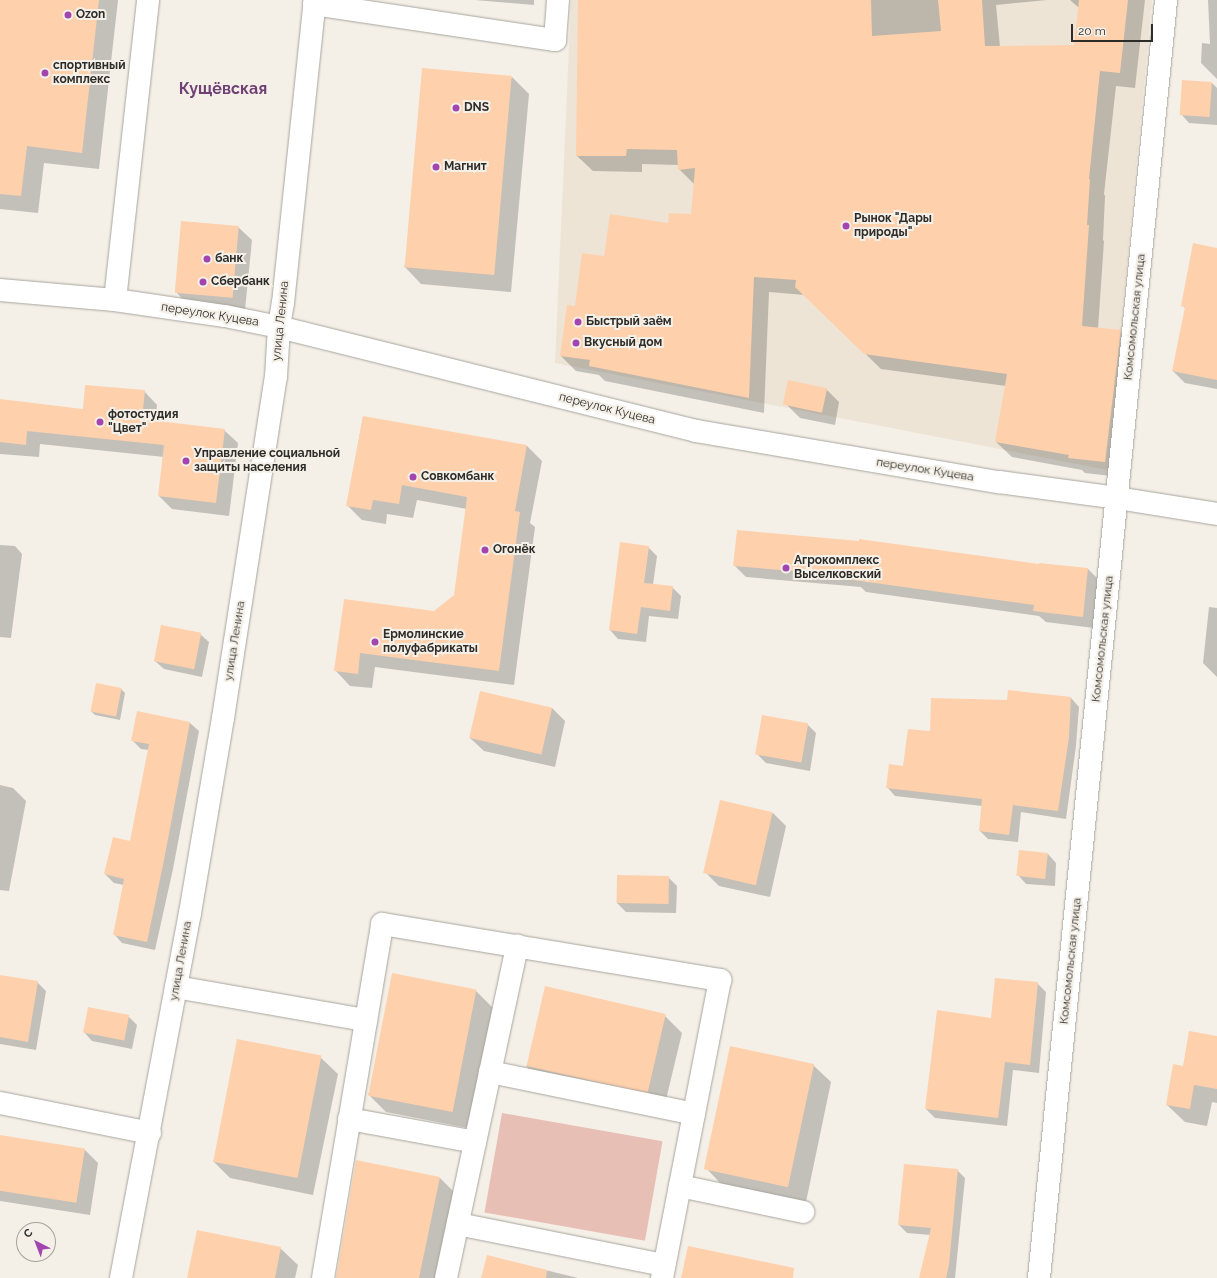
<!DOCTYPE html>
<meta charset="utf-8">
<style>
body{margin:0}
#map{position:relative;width:1217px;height:1278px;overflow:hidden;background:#f4f0e8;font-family:Raleway,sans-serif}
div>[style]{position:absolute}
.built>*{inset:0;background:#ede4d6}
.green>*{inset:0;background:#e8bfb5;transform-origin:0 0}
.shadow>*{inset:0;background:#0003}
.building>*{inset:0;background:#ffd0ac;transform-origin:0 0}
.roads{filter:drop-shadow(0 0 1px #a8a49c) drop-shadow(0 0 1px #a8a49c)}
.minor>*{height:22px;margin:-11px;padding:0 11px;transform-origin:11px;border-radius:11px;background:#fff}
.dots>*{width:11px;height:11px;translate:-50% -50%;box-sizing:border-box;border:2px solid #f4f0e8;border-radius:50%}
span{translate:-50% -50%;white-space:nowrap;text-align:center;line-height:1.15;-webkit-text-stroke:4px #f4f0e8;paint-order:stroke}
.poi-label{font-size:12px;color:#2e2c29;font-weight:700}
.left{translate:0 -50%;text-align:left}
.street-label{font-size:12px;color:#2e2c29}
.district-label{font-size:16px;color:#704175;font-weight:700}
.north{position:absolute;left:16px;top:1222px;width:40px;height:40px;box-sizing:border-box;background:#f4f0e8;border:1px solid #a5a29c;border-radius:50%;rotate:318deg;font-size:11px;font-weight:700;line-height:16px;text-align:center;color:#2e2c29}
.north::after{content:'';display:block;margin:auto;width:14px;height:18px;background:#a345ae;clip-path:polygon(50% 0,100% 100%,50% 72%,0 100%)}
.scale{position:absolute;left:1071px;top:24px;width:82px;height:18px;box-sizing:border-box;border:2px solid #2e2c29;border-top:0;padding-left:5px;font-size:12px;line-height:14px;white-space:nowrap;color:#2e2c29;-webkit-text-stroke:3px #f4f0e8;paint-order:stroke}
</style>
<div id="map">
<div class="built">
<div style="clip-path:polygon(571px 0,1152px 0,1108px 470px,555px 363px)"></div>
</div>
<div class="green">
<div style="left:502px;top:1113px;width:163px;height:101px;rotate:10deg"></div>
</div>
<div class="shadow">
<div style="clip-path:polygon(0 0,118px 0,99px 169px,44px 163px,38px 213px,0 209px)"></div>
<div style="clip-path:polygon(475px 0,534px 0,534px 5px)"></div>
<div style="clip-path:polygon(579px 0,1047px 0,996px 5px,1000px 47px,1075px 46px,1079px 8px,1070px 0,1145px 0,1135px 88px,1116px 86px,1104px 194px,1105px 196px,1103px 240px,1104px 241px,1098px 329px,1120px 331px,1136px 347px,1120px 477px,1085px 473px,1082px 470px,1012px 457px,996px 442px,1006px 386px,881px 369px,805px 295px,769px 292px,764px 413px,605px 381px,599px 375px,576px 371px,561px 356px,576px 307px,605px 257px,669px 224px,692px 216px,695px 185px,679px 169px,679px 165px,642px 164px,642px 172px,593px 171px,577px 156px)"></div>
<div style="clip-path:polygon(1208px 0,1217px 0,1217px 79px,1201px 63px,1202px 43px,1210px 44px)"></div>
<div style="clip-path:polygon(512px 77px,529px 94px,511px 292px,421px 284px,404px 266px)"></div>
<div style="clip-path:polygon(1212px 83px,1217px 88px,1217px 125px,1189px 123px,1181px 114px)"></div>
<div style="clip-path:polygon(238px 227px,252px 240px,245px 310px,189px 306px,176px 292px)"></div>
<div style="clip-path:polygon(1217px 249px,1217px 389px,1185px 383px,1173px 371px,1186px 309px,1182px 305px)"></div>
<div style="clip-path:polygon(826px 389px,839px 402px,835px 425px,800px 418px,787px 405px)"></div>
<div style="clip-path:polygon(144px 391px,157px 405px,156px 422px,224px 430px,238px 443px,229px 516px,172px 509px,159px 496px,164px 457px,40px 444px,39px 457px,0 454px,0 400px,84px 410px)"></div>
<div style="clip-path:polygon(363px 417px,527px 446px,542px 461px,530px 523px,535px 527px,514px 685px,375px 667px,372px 688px,350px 686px,336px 671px,345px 600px,434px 612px,455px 596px,467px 509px,417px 500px,413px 518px,387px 514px,386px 524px,362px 520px,347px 505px)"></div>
<div style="clip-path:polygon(0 545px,15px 546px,22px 554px,11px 638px,0 637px)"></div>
<div style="clip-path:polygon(648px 547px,657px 556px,653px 585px,672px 587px,681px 596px,678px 619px,649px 616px,646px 642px,618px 639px,610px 630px)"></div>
<div style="clip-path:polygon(1040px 564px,1088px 569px,1099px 580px,1094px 628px,1046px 622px,1039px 616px,866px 592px,861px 587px,746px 577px,734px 565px,1040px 565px)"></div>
<div style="clip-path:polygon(1209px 607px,1217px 608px,1217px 677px,1203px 663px)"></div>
<div style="clip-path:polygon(200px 634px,209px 642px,202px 677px,164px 669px,155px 661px)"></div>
<div style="clip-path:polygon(121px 689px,125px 693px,120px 720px,95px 715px,91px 711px)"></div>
<div style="clip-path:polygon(1009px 691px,1071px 698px,1079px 707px,1076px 746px,1066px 819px,1021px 812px,1018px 842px,988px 839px,980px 831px,982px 806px,895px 796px,887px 787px,904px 767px,931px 732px,1008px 701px)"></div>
<div style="clip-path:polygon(552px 708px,565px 721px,555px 767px,484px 751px,470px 738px)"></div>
<div style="clip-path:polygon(138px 712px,190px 723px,199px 731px,173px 869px,155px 950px,122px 943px,114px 934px,124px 885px,114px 883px,105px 874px,131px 842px,149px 750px,141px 749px,132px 740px)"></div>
<div style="clip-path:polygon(807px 724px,816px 733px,810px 771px,766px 763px,757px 754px)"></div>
<div style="clip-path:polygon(0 785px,13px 788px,26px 801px,9px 891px,0 890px)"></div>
<div style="clip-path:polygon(773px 813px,786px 826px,770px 897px,719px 886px,706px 873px)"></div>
<div style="clip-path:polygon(1048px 854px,1056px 863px,1055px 886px,1026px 884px,1018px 875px)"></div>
<div style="clip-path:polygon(668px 877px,677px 886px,676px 913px,626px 912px,617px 903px)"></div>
<div style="clip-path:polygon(0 976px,37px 982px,46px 991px,36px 1050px,0 1044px)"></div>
<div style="clip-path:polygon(1037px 983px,1046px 992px,1039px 1073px,1013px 1070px,1007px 1126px,935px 1118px,926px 1109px,992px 1019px)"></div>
<div style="clip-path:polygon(476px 991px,493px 1008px,468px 1128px,386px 1112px,368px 1094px)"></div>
<div style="clip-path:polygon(128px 1016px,137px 1025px,132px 1049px,92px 1041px,84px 1032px)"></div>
<div style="clip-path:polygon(665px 1016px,682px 1033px,664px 1108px,544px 1083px,526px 1066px)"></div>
<div style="clip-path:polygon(1217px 1037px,1217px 1103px,1212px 1102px,1207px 1126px,1185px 1122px,1167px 1105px,1183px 1067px)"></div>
<div style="clip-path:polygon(320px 1057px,338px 1074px,313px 1195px,230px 1178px,213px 1161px)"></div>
<div style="clip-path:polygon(813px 1065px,831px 1082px,806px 1202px,723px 1186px,706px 1168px)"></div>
<div style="clip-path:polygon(0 1136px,85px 1150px,98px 1163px,90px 1215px,0 1201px)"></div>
<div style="clip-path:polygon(957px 1170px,965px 1178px,955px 1278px,920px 1278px,931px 1235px,907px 1233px,899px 1225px)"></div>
<div style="clip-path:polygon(440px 1178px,457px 1195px,440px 1278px,336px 1278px)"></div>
<div style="clip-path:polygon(280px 1248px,298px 1265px,295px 1278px,188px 1278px)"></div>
<div style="clip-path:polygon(488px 1256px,578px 1278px,482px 1278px)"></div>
</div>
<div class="building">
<div style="clip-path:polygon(0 0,99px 0,82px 153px,27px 146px,21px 196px,0 194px)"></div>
<div style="clip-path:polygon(578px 0,871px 0,872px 36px,941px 31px,938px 0,982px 0,985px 46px,1074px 45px,1079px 0,1128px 0,1120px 73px,1100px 71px,1089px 179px,1090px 179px,1087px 225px,1089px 225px,1082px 326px,1121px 330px,1105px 462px,1068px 458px,1069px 455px,995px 442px,1007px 374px,864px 354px,795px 287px,796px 280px,754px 277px,749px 398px,589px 366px,590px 360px,560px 356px,567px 305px,575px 306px,582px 253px,604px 256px,610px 214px,668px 223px,669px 213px,691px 214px,695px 168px,678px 170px,677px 150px,627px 149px,626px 156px,576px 156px)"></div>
<div style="left:422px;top:68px;width:90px;height:200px;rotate:5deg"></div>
<div style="left:1182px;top:80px;width:30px;height:35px;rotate:4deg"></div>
<div style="left:181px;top:221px;width:58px;height:72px;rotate:5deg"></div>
<div style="clip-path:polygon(1193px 243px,1217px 248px,1217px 380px,1172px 371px,1185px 307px,1181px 306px)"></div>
<div style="left:788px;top:380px;width:40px;height:25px;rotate:12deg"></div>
<div style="clip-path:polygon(85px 385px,145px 390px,142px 419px,225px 429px,216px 503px,158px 496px,164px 445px,27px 431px,26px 445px,0 442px,0 399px,83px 409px)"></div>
<div style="clip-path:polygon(363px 416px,527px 445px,515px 511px,520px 512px,499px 671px,360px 653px,358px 674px,334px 671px,344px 599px,434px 611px,454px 595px,467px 497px,402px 485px,399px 504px,373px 500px,371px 510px,346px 506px)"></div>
<div style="clip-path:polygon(737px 530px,859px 541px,859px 539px,1039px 564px,1039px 563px,1088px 568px,1083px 617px,1033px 611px,1034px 605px,853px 580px,854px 576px,733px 566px)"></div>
<div style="clip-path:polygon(620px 542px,649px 546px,644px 583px,673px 586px,670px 611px,641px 607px,637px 634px,609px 630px)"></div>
<div style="left:161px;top:625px;width:41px;height:37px;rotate:11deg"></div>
<div style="left:96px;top:683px;width:26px;height:29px;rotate:11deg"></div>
<div style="clip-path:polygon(1008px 690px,1071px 697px,1069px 737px,1058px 811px,1013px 805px,1009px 835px,979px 831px,982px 799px,886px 788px,889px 764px,903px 766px,908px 729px,930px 731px,931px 698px,1007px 700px)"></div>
<div style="left:480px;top:691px;width:74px;height:48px;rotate:13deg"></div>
<div style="clip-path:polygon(137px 711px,190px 722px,164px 860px,147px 942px,113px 935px,124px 879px,104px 874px,113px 837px,130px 841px,149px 744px,131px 741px)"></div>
<div style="left:762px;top:715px;width:47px;height:40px;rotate:10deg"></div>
<div style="left:720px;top:800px;width:54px;height:75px;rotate:13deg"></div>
<div style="left:1019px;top:850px;width:29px;height:26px;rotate:6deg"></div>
<div style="left:617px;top:875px;width:52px;height:28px;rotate:1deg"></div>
<div style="left:392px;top:973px;width:86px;height:125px;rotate:11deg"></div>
<div style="clip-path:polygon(0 975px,38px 981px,28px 1042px,0 1037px)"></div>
<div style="clip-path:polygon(995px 978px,1038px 982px,1030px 1065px,1005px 1062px,998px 1118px,925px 1109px,937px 1010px,991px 1018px)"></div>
<div style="left:545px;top:986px;width:124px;height:82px;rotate:13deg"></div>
<div style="left:88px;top:1007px;width:42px;height:26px;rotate:11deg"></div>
<div style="clip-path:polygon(1189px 1031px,1217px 1036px,1217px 1089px,1194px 1085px,1190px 1109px,1166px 1105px,1173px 1064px,1183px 1066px)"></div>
<div style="left:237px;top:1039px;width:86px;height:125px;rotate:11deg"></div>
<div style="left:730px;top:1046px;width:86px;height:126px;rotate:12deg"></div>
<div style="left:0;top:1135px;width:86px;height:55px;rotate:9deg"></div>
<div style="clip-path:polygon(356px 1160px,440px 1177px,419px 1278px,336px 1278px)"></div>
<div style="clip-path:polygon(904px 1164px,958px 1169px,949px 1265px,946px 1278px,919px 1278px,931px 1228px,898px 1225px)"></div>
<div style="clip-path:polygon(197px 1230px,281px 1247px,275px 1278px,187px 1278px)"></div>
<div style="clip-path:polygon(688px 1246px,794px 1268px,793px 1278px,681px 1278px)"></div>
<div style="clip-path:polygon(487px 1255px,547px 1270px,546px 1278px,481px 1278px)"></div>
</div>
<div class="roads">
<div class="minor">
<div style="left:314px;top:4px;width:244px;rotate:8.5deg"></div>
<div style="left:555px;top:40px;width:40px;rotate:-85.7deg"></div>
<div style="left:0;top:290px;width:115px;rotate:5deg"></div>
<div style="left:115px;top:300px;width:111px;rotate:8.3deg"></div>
<div style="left:225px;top:316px;width:55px;rotate:11.5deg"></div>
<div style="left:279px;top:327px;width:430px;rotate:14deg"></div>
<div style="left:696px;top:431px;width:307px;rotate:9.6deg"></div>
<div style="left:999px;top:482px;width:119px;rotate:7.7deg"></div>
<div style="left:1117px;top:498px;width:101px;rotate:9.1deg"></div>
<div style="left:115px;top:300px;width:302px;rotate:-83.7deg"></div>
<div style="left:176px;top:987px;width:193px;rotate:9.9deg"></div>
<div style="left:490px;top:1072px;width:208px;rotate:11.6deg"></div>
<div style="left:0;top:1103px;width:153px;rotate:11.3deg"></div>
<div style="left:349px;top:1119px;width:128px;rotate:10.3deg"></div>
<div style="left:680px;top:1186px;width:126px;rotate:11.9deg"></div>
<div style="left:458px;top:1224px;width:210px;rotate:11.3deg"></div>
<div style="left:121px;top:1278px;width:371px;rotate:-79.3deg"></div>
<div style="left:190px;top:913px;width:198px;rotate:-80.4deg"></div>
<div style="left:223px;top:718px;width:345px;rotate:-81.2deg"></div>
<div style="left:276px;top:377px;width:50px;rotate:-86.6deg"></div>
<div style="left:279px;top:327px;width:24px;rotate:-81deg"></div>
<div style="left:283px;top:303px;width:305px;rotate:-84deg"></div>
<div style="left:323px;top:1278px;width:359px;rotate:-80.5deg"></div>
<div style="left:382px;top:924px;width:343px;rotate:9.4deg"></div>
<div style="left:720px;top:980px;width:304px;rotate:101deg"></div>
<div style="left:446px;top:1278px;width:340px;rotate:-77.9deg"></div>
<div style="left:1039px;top:1278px;width:1284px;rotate:-84.32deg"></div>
</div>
</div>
<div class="dots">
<div style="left:68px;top:15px;background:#a345ae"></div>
<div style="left:45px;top:73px;background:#a345ae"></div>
<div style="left:456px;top:108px;background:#a345ae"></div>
<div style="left:436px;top:167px;background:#a345ae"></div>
<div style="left:846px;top:226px;background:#a345ae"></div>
<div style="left:207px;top:259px;background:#a345ae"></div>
<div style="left:203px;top:282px;background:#a345ae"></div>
<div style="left:578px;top:322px;background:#a345ae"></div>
<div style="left:576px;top:343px;background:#a345ae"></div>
<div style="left:100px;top:422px;background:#a345ae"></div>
<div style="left:186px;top:461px;background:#a345ae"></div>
<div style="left:413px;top:477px;background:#a345ae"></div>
<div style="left:485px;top:550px;background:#a345ae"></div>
<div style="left:786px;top:568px;background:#a345ae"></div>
<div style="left:375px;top:642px;background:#a345ae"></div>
</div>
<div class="poi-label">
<span class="left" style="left:76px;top:15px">Ozon</span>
<span class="left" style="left:53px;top:73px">спортивный<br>комплекс</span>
<span class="left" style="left:464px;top:108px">DNS</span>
<span class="left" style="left:444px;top:167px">Магнит</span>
<span class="left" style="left:854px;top:226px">Рынок "Дары<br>природы"</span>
<span class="left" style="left:215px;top:259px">банк</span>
<span class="left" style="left:211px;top:282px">Сбербанк</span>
<span class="left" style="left:586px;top:322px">Быстрый заём</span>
<span class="left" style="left:584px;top:343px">Вкусный дом</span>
<span class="left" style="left:108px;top:422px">фотостудия<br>"Цвет"</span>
<span class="left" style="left:194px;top:461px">Управление социальной<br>защиты населения</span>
<span class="left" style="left:421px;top:477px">Совкомбанк</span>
<span class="left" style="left:493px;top:550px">Огонёк</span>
<span class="left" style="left:794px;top:568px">Агрокомплекс<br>Выселковский</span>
<span class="left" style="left:383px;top:642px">Ермолинские<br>полуфабрикаты</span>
</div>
<div class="street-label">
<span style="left:210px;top:315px;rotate:9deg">переулок Куцева</span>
<span style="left:1135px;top:317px;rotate:-84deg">Комсомольская улица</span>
<span style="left:281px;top:321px;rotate:-84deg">улица Ленина</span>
<span style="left:607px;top:409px;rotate:14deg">переулок Куцева</span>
<span style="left:925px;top:470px;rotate:9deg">переулок Куцева</span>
<span style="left:1103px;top:639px;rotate:-84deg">Комсомольская улица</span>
<span style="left:235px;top:641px;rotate:-81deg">улица Ленина</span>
<span style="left:181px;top:961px;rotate:-80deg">улица Ленина</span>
<span style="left:1071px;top:961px;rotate:-84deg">Комсомольская улица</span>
</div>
<div class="district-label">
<span style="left:223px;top:89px">Кущёвская</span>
</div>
<div class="north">С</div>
<div class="scale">20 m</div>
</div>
